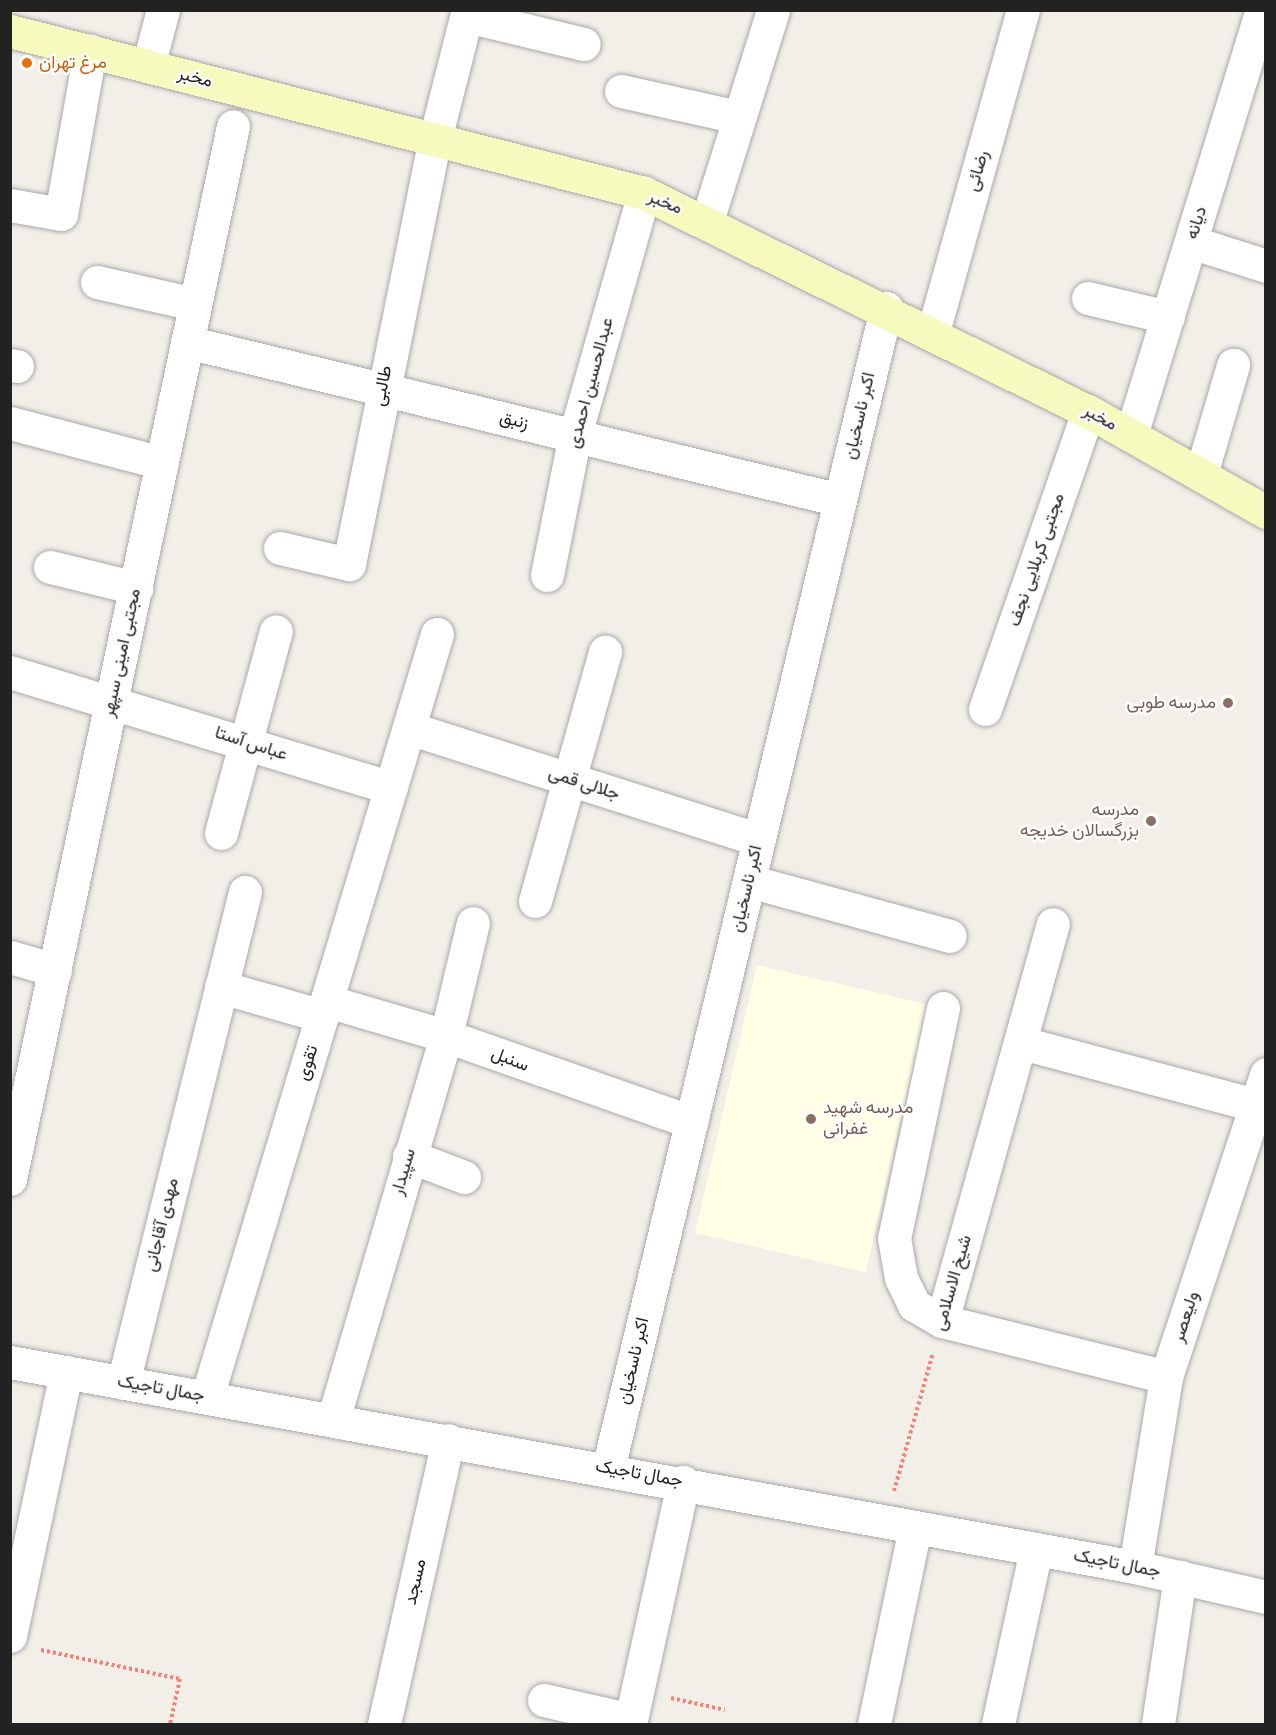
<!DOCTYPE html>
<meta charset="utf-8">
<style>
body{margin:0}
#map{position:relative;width:1276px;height:1735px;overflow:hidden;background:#f2efe9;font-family:"Source Sans 3",Vazirmatn,sans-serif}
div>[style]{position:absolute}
.education>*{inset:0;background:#ffffe5;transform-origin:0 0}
.path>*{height:4px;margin-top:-2px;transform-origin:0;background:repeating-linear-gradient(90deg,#fa8072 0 3px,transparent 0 6px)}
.roads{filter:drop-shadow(0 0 2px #a9a9a9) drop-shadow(0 0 2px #a9a9a9)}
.minor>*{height:33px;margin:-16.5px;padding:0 16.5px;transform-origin:16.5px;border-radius:16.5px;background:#fff}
.secondary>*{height:33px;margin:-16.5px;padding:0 16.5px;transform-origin:16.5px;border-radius:16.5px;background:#f7fabf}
.dots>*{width:16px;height:16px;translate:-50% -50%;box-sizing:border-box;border:3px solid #fff;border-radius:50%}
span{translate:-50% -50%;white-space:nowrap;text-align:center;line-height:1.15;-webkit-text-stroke:4.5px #fff;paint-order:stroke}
.food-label{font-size:18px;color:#c56008}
.left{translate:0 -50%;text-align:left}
.street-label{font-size:18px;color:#222}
.education-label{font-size:18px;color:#785e54}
.right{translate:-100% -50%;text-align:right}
.frame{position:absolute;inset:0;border:12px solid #222;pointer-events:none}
</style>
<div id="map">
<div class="education">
<div style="left:757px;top:965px;width:175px;height:275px;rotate:13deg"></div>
</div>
<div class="path">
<div style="left:894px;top:1491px;width:143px;rotate:-74.2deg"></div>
<div style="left:41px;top:1650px;width:142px;rotate:11.8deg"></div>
<div style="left:180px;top:1679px;width:46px;rotate:102.5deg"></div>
<div style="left:671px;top:1698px;width:55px;rotate:12.5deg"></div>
</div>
<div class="roads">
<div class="minor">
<div style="left:467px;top:16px;width:120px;rotate:13.5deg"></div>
<div style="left:148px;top:66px;width:58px;rotate:-75deg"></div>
<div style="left:621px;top:91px;width:120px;rotate:12.5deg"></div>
<div style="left:10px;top:205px;width:52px;rotate:10deg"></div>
<div style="left:61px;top:214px;width:166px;rotate:-79.9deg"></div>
<div style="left:707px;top:221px;width:221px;rotate:-72.6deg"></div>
<div style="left:1191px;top:242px;width:79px;rotate:17.7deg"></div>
<div style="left:97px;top:282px;width:100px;rotate:12.7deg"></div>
<div style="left:1088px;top:298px;width:82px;rotate:13.4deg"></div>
<div style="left:933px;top:332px;width:334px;rotate:-74.4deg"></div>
<div style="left:187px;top:342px;width:672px;rotate:13.6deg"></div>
<div style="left:10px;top:365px;width:7px;rotate:8deg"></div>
<div style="left:10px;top:423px;width:157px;rotate:14.7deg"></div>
<div style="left:1131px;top:435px;width:445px;rotate:-72.9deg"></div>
<div style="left:1201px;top:474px;width:114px;rotate:-73.6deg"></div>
<div style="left:280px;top:548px;width:71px;rotate:13.1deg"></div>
<div style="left:349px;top:564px;width:434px;rotate:-78.6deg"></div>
<div style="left:435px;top:139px;width:133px;rotate:-75.7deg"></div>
<div style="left:50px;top:567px;width:89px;rotate:13.7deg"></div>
<div style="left:547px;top:575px;width:143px;rotate:-78.7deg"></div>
<div style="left:575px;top:435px;width:252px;rotate:-74.1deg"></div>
<div style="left:10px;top:672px;width:398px;rotate:16.9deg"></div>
<div style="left:985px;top:709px;width:315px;rotate:-70.9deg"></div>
<div style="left:409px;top:728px;width:367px;rotate:17.7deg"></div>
<div style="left:221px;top:833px;width:209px;rotate:-74.8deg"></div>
<div style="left:749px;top:881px;width:208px;rotate:15.3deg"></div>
<div style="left:535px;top:901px;width:259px;rotate:-74.3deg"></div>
<div style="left:10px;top:957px;width:47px;rotate:16.1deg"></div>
<div style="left:221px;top:987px;width:105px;rotate:16deg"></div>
<div style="left:327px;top:1001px;width:124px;rotate:16.4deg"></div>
<div style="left:446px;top:1036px;width:260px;rotate:19.3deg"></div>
<div style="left:943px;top:1008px;width:235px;rotate:102deg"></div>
<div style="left:894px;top:1238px;width:41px;rotate:80.1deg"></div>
<div style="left:901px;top:1278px;width:30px;rotate:64deg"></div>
<div style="left:914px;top:1305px;width:32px;rotate:30deg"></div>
<div style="left:942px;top:1321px;width:231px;rotate:14deg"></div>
<div style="left:1022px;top:1043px;width:241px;rotate:14.9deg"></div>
<div style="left:409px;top:1156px;width:59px;rotate:20.9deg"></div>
<div style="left:10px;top:1179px;width:1076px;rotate:-78.04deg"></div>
<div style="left:942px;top:1321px;width:412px;rotate:-74.4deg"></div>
<div style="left:10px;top:1362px;width:1144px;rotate:10.33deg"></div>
<div style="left:1135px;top:1567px;width:134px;rotate:12.9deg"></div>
<div style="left:123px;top:1383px;width:506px;rotate:-76.05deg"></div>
<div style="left:207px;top:1397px;width:797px;rotate:-73.23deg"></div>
<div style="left:333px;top:1420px;width:400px;rotate:-73.6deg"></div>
<div style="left:446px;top:1036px;width:116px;rotate:-76.6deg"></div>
<div style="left:608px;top:1469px;width:1194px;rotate:-76.53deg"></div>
<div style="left:1135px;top:1567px;width:193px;rotate:-80.7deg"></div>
<div style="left:1166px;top:1377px;width:319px;rotate:-71.7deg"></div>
<div style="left:10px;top:1636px;width:270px;rotate:-78deg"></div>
<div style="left:544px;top:1700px;width:89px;rotate:12.9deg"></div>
<div style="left:384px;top:1724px;width:291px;rotate:-77.3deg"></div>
<div style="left:630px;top:1724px;width:248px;rotate:-77.6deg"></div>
<div style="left:874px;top:1724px;width:201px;rotate:-78.2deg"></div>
<div style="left:998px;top:1724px;width:179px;rotate:-77.7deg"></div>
<div style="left:1158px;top:1724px;width:149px;rotate:-81.5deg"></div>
</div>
<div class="secondary">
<div style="left:10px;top:31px;width:654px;rotate:14.33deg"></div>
<div style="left:644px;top:193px;width:495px;rotate:26.2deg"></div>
<div style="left:1088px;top:411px;width:205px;rotate:29.6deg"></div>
</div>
</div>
<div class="dots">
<div style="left:27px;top:63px;background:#e8710a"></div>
<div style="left:1228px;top:703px;background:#8d6e63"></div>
<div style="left:1151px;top:821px;background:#8d6e63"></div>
<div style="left:811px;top:1119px;background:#8d6e63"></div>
</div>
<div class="food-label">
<span class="left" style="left:39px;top:63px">مرغ تهران</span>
</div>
<div class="street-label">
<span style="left:195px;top:78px;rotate:14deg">مخبر</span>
<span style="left:978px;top:171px;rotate:-74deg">رضائی</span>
<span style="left:665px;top:203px;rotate:23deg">مخبر</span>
<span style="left:1197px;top:223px;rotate:-73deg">دیانه</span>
<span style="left:591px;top:383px;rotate:-75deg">عبدالحسین احمدی</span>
<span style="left:383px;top:386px;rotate:-79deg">طالبی</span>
<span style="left:860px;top:416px;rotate:-77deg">اکبر ناسخیان</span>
<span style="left:1100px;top:418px;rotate:29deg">مخبر</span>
<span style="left:514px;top:421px;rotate:14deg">زنبق</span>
<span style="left:1037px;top:560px;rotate:-71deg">مجتبی کربلایی نجف</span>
<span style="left:122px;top:653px;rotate:-78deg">مجتبی امینی سپهر</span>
<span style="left:251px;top:744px;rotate:18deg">عباس آستا</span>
<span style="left:584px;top:784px;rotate:18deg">جلالی قمی</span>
<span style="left:747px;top:889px;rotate:-77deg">اکبر ناسخیان</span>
<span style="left:510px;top:1060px;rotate:21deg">سنبل</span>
<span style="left:308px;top:1063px;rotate:-73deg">تقوی</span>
<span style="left:404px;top:1172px;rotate:-74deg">سپیدار</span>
<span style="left:162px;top:1225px;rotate:-76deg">مهدی آقاجانی</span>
<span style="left:953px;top:1283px;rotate:-74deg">شیخ الاسلامی</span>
<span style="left:1186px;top:1317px;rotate:-72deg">ولیعصر</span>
<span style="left:634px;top:1361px;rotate:-77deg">اکبر ناسخیان</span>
<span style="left:161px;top:1389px;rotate:10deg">جمال تاجیک</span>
<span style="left:639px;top:1474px;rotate:10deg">جمال تاجیک</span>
<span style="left:1117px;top:1564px;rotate:11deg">جمال تاجیک</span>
<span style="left:416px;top:1582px;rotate:-77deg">مسجد</span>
</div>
<div class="education-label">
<span class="right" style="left:1216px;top:703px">مدرسه طوبی</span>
<span class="right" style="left:1139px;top:821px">مدرسه<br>بزرگسالان خدیجه</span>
<span class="left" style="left:823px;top:1119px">مدرسه شهید<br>غفرانی</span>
</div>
<div class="frame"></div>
</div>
